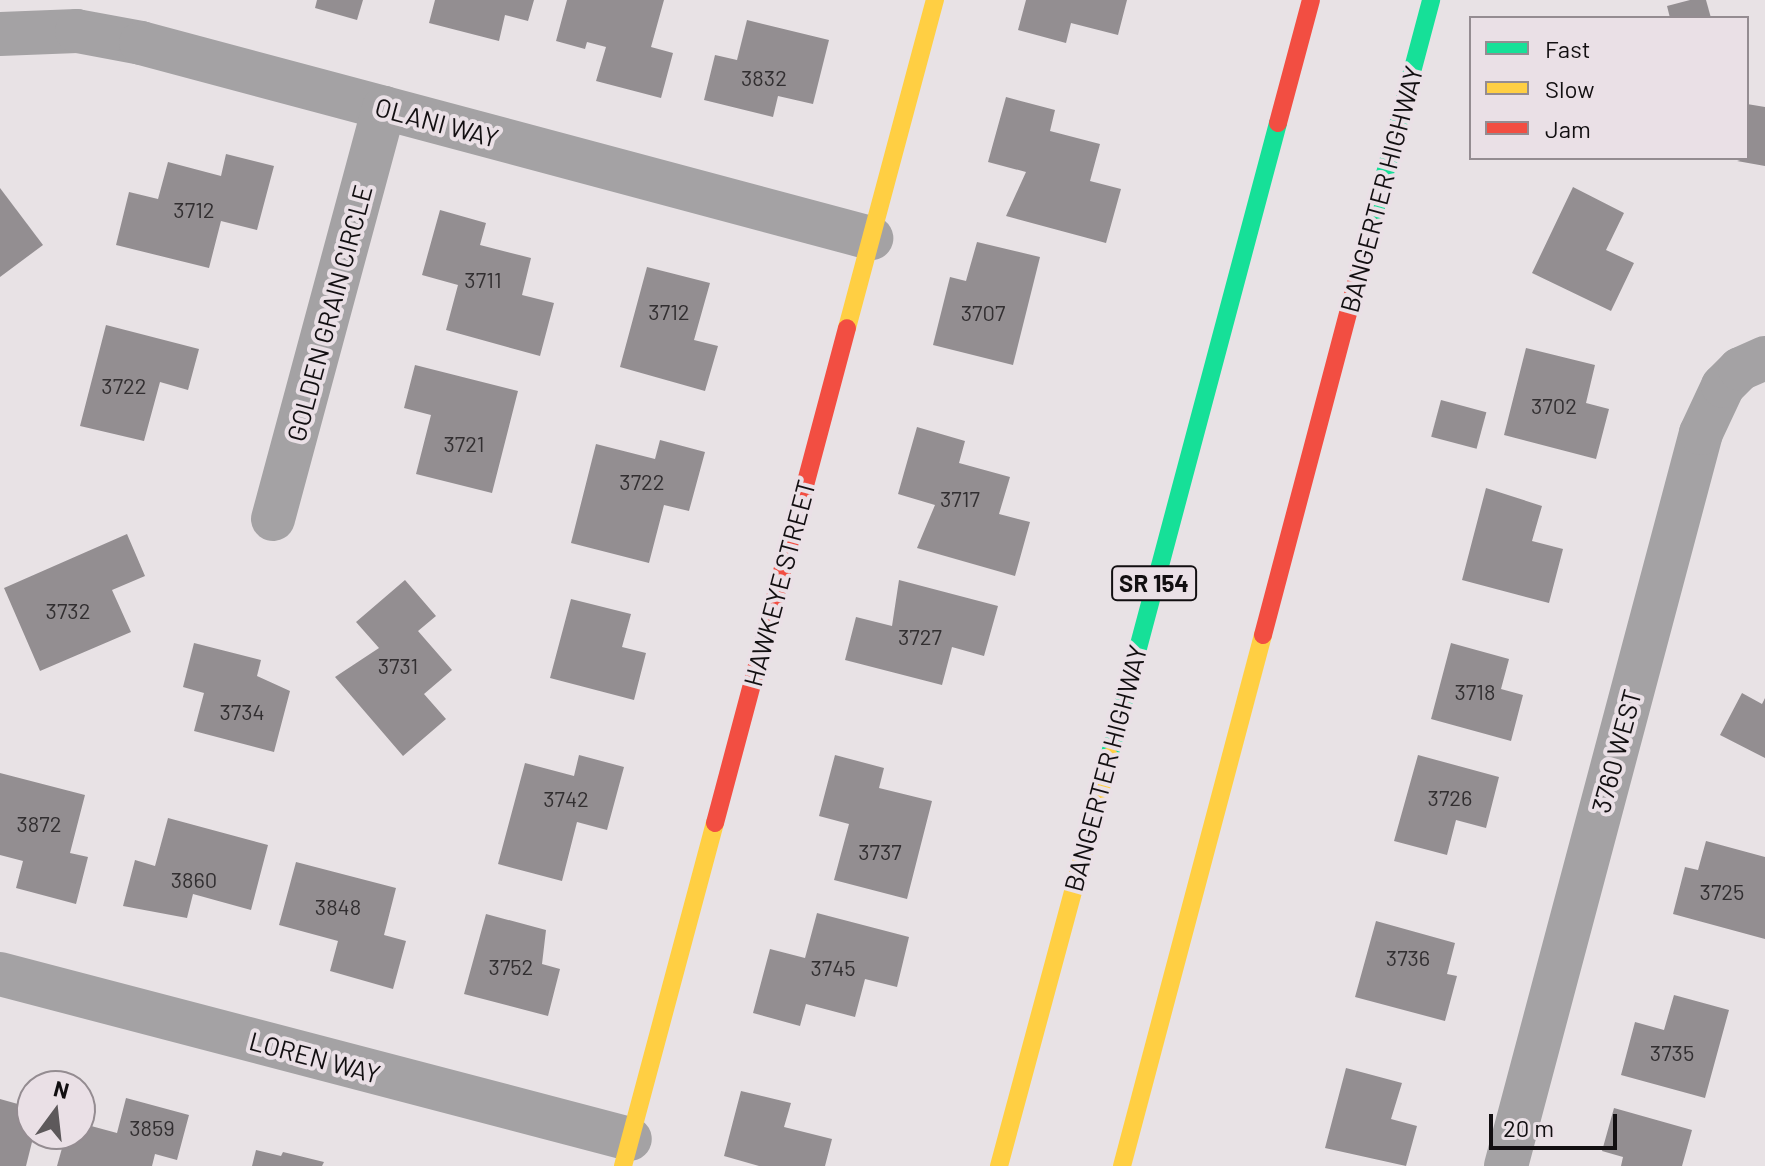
<!DOCTYPE html>
<style>
body{margin:0}
#map{position:relative;width:1765px;height:1166px;overflow:hidden;background:#e8e2e5;font-family:Barlow,sans-serif}
div>[style]{position:absolute}
.building>*{inset:0;background:#938e91;transform-origin:0 0}
.street>*{height:44px;margin:-22px;padding:0 22px;transform-origin:22px;border-radius:22px;background:#a4a2a4}
.fast>*{height:18px;margin:-9px;padding:0 9px;transform-origin:9px;border-radius:9px;background:#16e098}
.slow>*{height:18px;margin:-9px;padding:0 9px;transform-origin:9px;border-radius:9px;background:#ffcf43}
.jam>*{height:18px;margin:-9px;padding:0 9px;transform-origin:9px;border-radius:9px;background:#f24e42}
span{translate:-50% -50%;white-space:nowrap;text-align:center;line-height:1.15;-webkit-text-stroke:8px #eae0e6;paint-order:stroke}
.number-label{font-size:22px;color:#322f31}
.number-label span{-webkit-text-stroke-width:0}
.shield-label span{padding:2px 6px;background:#eae0e6;border:2px solid;border-radius:6px;-webkit-text-stroke-width:0}
.shield-label{font-size:24px;color:#120f11;font-weight:700}
.street-label{font-size:26px;color:#120f11}
.legend{position:absolute;left:1469px;top:16px;width:280px;height:144px;box-sizing:border-box;background:#eae0e6;border:2px solid #948c91;margin:0;padding:10px 14px;list-style:none;font-size:24px;color:#120f11}
.legend li{display:flex;align-items:center;gap:16px;height:40px}
.legend b{width:40px;border:2px solid #948c91}
.north{position:absolute;left:16px;top:1070px;width:80px;height:80px;box-sizing:border-box;background:#eae0e6;border:2px solid #948c91;border-radius:50%;rotate:15deg;font-size:22px;font-weight:700;line-height:32px;text-align:center;color:#120f11}
.north::after{content:'';display:block;margin:auto;width:28px;height:36px;background:#5d595b;clip-path:polygon(50% 0,100% 100%,50% 72%,0 100%)}
.scale{position:absolute;left:1489px;top:1114px;width:128px;height:36px;box-sizing:border-box;border:4px solid #120f11;border-top:0;padding-left:10px;font-size:24px;line-height:28px;white-space:nowrap;color:#120f11;-webkit-text-stroke:6px #eae0e6;paint-order:stroke}
</style>
<div id="map">
<div class="building">
<div style="clip-path:polygon(317px 0,363px 0,357px 20px,315px 8px)"></div>
<div style="clip-path:polygon(435px 0,534px 0,528px 21px,505px 15px,499px 41px,429px 23px)"></div>
<div style="clip-path:polygon(567px 0,664px 0,651px 47px,673px 53px,661px 98px,596px 81px,606px 47px,587px 42px,585px 49px,556px 41px)"></div>
<div style="clip-path:polygon(1026px 0,1127px 0,1118px 35px,1071px 23px,1066px 43px,1018px 30px)"></div>
<div style="clip-path:polygon(1690px 0,1706px 0,1711px 18px,1670px 18px,1667px 6px)"></div>
<div style="clip-path:polygon(747px 20px,829px 40px,813px 104px,778px 96px,773px 117px,704px 100px,715px 55px,737px 60px)"></div>
<div style="clip-path:polygon(1006px 97px,1055px 110px,1050px 131px,1100px 144px,1090px 181px,1121px 189px,1106px 243px,1006px 216px,1026px 172px,988px 162px)"></div>
<div style="clip-path:polygon(1747px 104px,1765px 107px,1765px 166px,1737px 161px,1747px 158px)"></div>
<div style="clip-path:polygon(226px 154px,274px 166px,257px 230px,221px 221px,209px 268px,116px 245px,129px 192px,158px 199px,168px 162px,221px 176px)"></div>
<div style="clip-path:polygon(1573px 187px,1624px 213px,1606px 250px,1634px 263px,1611px 311px,1532px 273px)"></div>
<div style="clip-path:polygon(0 188px,43px 245px,0 277px)"></div>
<div style="clip-path:polygon(440px 210px,486px 223px,480px 245px,531px 258px,522px 295px,554px 303px,540px 356px,446px 330px,458px 285px,422px 275px)"></div>
<div style="clip-path:polygon(977px 242px,1040px 257px,1013px 365px,933px 345px,950px 277px,966px 281px)"></div>
<div style="clip-path:polygon(647px 267px,710px 283px,694px 340px,718px 346px,705px 391px,620px 367px)"></div>
<div style="clip-path:polygon(106px 325px,199px 349px,188px 390px,160px 382px,144px 441px,80px 426px)"></div>
<div style="clip-path:polygon(1526px 348px,1595px 365px,1586px 403px,1609px 409px,1596px 459px,1504px 435px)"></div>
<div style="clip-path:polygon(415px 365px,518px 391px,492px 493px,416px 474px,431px 415px,404px 408px)"></div>
<div style="left:1441px;top:400px;width:47px;height:38px;rotate:15deg"></div>
<div style="clip-path:polygon(917px 427px,965px 441px,959px 463px,1010px 477px,999px 514px,1030px 522px,1015px 576px,917px 548px,935px 505px,898px 494px)"></div>
<div style="clip-path:polygon(660px 440px,705px 452px,689px 511px,664px 505px,649px 563px,571px 543px,596px 444px,655px 459px)"></div>
<div style="clip-path:polygon(1486px 488px,1542px 506px,1532px 541px,1563px 549px,1549px 603px,1462px 580px)"></div>
<div style="clip-path:polygon(127px 534px,145px 576px,112px 590px,131px 632px,40px 671px,4px 588px)"></div>
<div style="clip-path:polygon(405px 580px,436px 616px,418px 631px,452px 670px,424px 694px,446px 719px,403px 756px,335px 677px,379px 648px,356px 622px)"></div>
<div style="clip-path:polygon(899px 580px,998px 606px,984px 656px,952px 647px,942px 685px,845px 660px,856px 617px,892px 626px)"></div>
<div style="clip-path:polygon(571px 599px,631px 614px,622px 647px,646px 653px,634px 700px,550px 678px)"></div>
<div style="clip-path:polygon(194px 643px,261px 660px,257px 676px,290px 691px,274px 752px,194px 731px,204px 693px,183px 687px)"></div>
<div style="clip-path:polygon(1451px 643px,1509px 659px,1501px 689px,1523px 695px,1511px 741px,1431px 719px)"></div>
<div style="clip-path:polygon(1742px 693px,1762px 704px,1765px 698px,1765px 758px,1720px 735px)"></div>
<div style="clip-path:polygon(579px 755px,624px 767px,607px 830px,577px 822px,562px 881px,498px 864px,525px 763px,574px 776px)"></div>
<div style="clip-path:polygon(835px 755px,884px 768px,879px 788px,932px 801px,907px 899px,834px 880px,849px 824px,819px 816px)"></div>
<div style="clip-path:polygon(1418px 755px,1499px 777px,1486px 828px,1456px 820px,1447px 855px,1394px 841px)"></div>
<div style="clip-path:polygon(0 773px,85px 795px,70px 853px,88px 857px,76px 904px,16px 888px,23px 861px,0 855px)"></div>
<div style="clip-path:polygon(168px 818px,268px 845px,251px 910px,193px 894px,187px 918px,123px 906px,135px 860px,155px 866px)"></div>
<div style="clip-path:polygon(1706px 841px,1765px 857px,1765px 939px,1673px 914px,1685px 867px,1698px 870px)"></div>
<div style="clip-path:polygon(296px 862px,396px 888px,384px 935px,406px 941px,393px 989px,330px 971px,338px 941px,279px 925px)"></div>
<div style="clip-path:polygon(817px 913px,909px 937px,897px 987px,865px 979px,855px 1017px,806px 1004px,800px 1026px,753px 1013px,770px 949px,805px 958px)"></div>
<div style="clip-path:polygon(486px 914px,546px 930px,542px 964px,560px 969px,548px 1016px,464px 994px)"></div>
<div style="clip-path:polygon(1376px 921px,1455px 943px,1447px 974px,1457px 976px,1445px 1021px,1355px 997px)"></div>
<div style="clip-path:polygon(1674px 995px,1729px 1010px,1705px 1098px,1621px 1075px,1635px 1022px,1664px 1030px)"></div>
<div style="clip-path:polygon(1346px 1068px,1402px 1083px,1391px 1119px,1417px 1126px,1406px 1166px,1325px 1148px)"></div>
<div style="clip-path:polygon(741px 1091px,791px 1103px,784px 1127px,832px 1139px,825px 1166px,759px 1166px,724px 1156px)"></div>
<div style="clip-path:polygon(126px 1098px,189px 1115px,177px 1160px,155px 1154px,152px 1166px,57px 1166px,66px 1134px,80px 1134px,80px 1123px,117px 1133px)"></div>
<div style="clip-path:polygon(0 1099px,32px 1108px,34px 1134px,26px 1166px,0 1166px)"></div>
<div style="clip-path:polygon(1614px 1108px,1692px 1130px,1682px 1166px,1621px 1166px,1623px 1157px,1602px 1151px)"></div>
<div style="clip-path:polygon(256px 1150px,281px 1156px,283px 1152px,324px 1162px,322px 1166px,252px 1166px)"></div>
</div>
<div class="street">
<div style="left:0;top:34px;width:77px;rotate:-2.2deg"></div>
<div style="left:77px;top:31px;width:65px;rotate:10.6deg"></div>
<div style="left:141px;top:43px;width:756px;rotate:14.96deg"></div>
<div style="left:273px;top:519px;width:426px;rotate:-74.9deg"></div>
<div style="left:0;top:974px;width:651px;rotate:14.68deg"></div>
<div style="left:1506px;top:1166px;width:758px;rotate:-75.1deg"></div>
<div style="left:1701px;top:433px;width:52px;rotate:-64.9deg"></div>
<div style="left:1723px;top:386px;width:24px;rotate:-45deg"></div>
<div style="left:1740px;top:369px;width:27px;rotate:-24deg"></div>
</div>
<div class="fast">
<div style="left:1371px;top:226px;width:234px;rotate:-75.1deg"></div>
<div style="left:1109px;top:757px;width:656px;rotate:-75.07deg"></div>
</div>
<div class="slow">
<div style="left:847px;top:328px;width:340px;rotate:-75deg"></div>
<div style="left:623px;top:1166px;width:355px;rotate:-75deg"></div>
<div style="left:999px;top:1166px;width:424px;rotate:-74.9deg"></div>
<div style="left:1122px;top:1166px;width:549px;rotate:-75.13deg"></div>
</div>
<div class="jam">
<div style="left:1278px;top:123px;width:127px;rotate:-75deg"></div>
<div style="left:1263px;top:635px;width:423px;rotate:-75.2deg"></div>
<div style="left:715px;top:823px;width:512px;rotate:-75.07deg"></div>
</div>
<div class="number-label">
<span style="left:764px;top:78px">3832</span>
<span style="left:194px;top:210px">3712</span>
<span style="left:483px;top:280px">3711</span>
<span style="left:669px;top:312px">3712</span>
<span style="left:983px;top:313px">3707</span>
<span style="left:124px;top:386px">3722</span>
<span style="left:1554px;top:406px">3702</span>
<span style="left:464px;top:444px">3721</span>
<span style="left:642px;top:482px">3722</span>
<span style="left:960px;top:499px">3717</span>
<span style="left:68px;top:611px">3732</span>
<span style="left:920px;top:637px">3727</span>
<span style="left:398px;top:666px">3731</span>
<span style="left:1475px;top:692px">3718</span>
<span style="left:242px;top:712px">3734</span>
<span style="left:1450px;top:798px">3726</span>
<span style="left:566px;top:799px">3742</span>
<span style="left:39px;top:824px">3872</span>
<span style="left:880px;top:852px">3737</span>
<span style="left:194px;top:880px">3860</span>
<span style="left:1722px;top:892px">3725</span>
<span style="left:338px;top:907px">3848</span>
<span style="left:1408px;top:958px">3736</span>
<span style="left:511px;top:967px">3752</span>
<span style="left:833px;top:968px">3745</span>
<span style="left:1672px;top:1053px">3735</span>
<span style="left:152px;top:1128px">3859</span>
</div>
<div class="shield-label">
<span style="left:1154px;top:583px">SR 154</span>
</div>
<div class="street-label">
<span style="left:437px;top:122px;rotate:15deg">OLANI WAY</span>
<span style="left:1381px;top:189px;rotate:-75deg">BANGERTER HIGHWAY</span>
<span style="left:329px;top:313px;rotate:-75deg">GOLDEN GRAIN CIRCLE</span>
<span style="left:779px;top:583px;rotate:-75deg">HAWKEYE STREET</span>
<span style="left:1616px;top:751px;rotate:-75deg">3760 WEST</span>
<span style="left:1105px;top:768px;rotate:-75deg">BANGERTER HIGHWAY</span>
<span style="left:315px;top:1057px;rotate:15deg">LOREN WAY</span>
</div>
<ul class="legend">
<li><b style="height:10px;background:#16e098"></b>Fast</li>
<li><b style="height:10px;background:#ffcf43"></b>Slow</li>
<li><b style="height:10px;background:#f24e42"></b>Jam</li>
</ul>
<div class="north">N</div>
<div class="scale">20 m</div>
</div>
